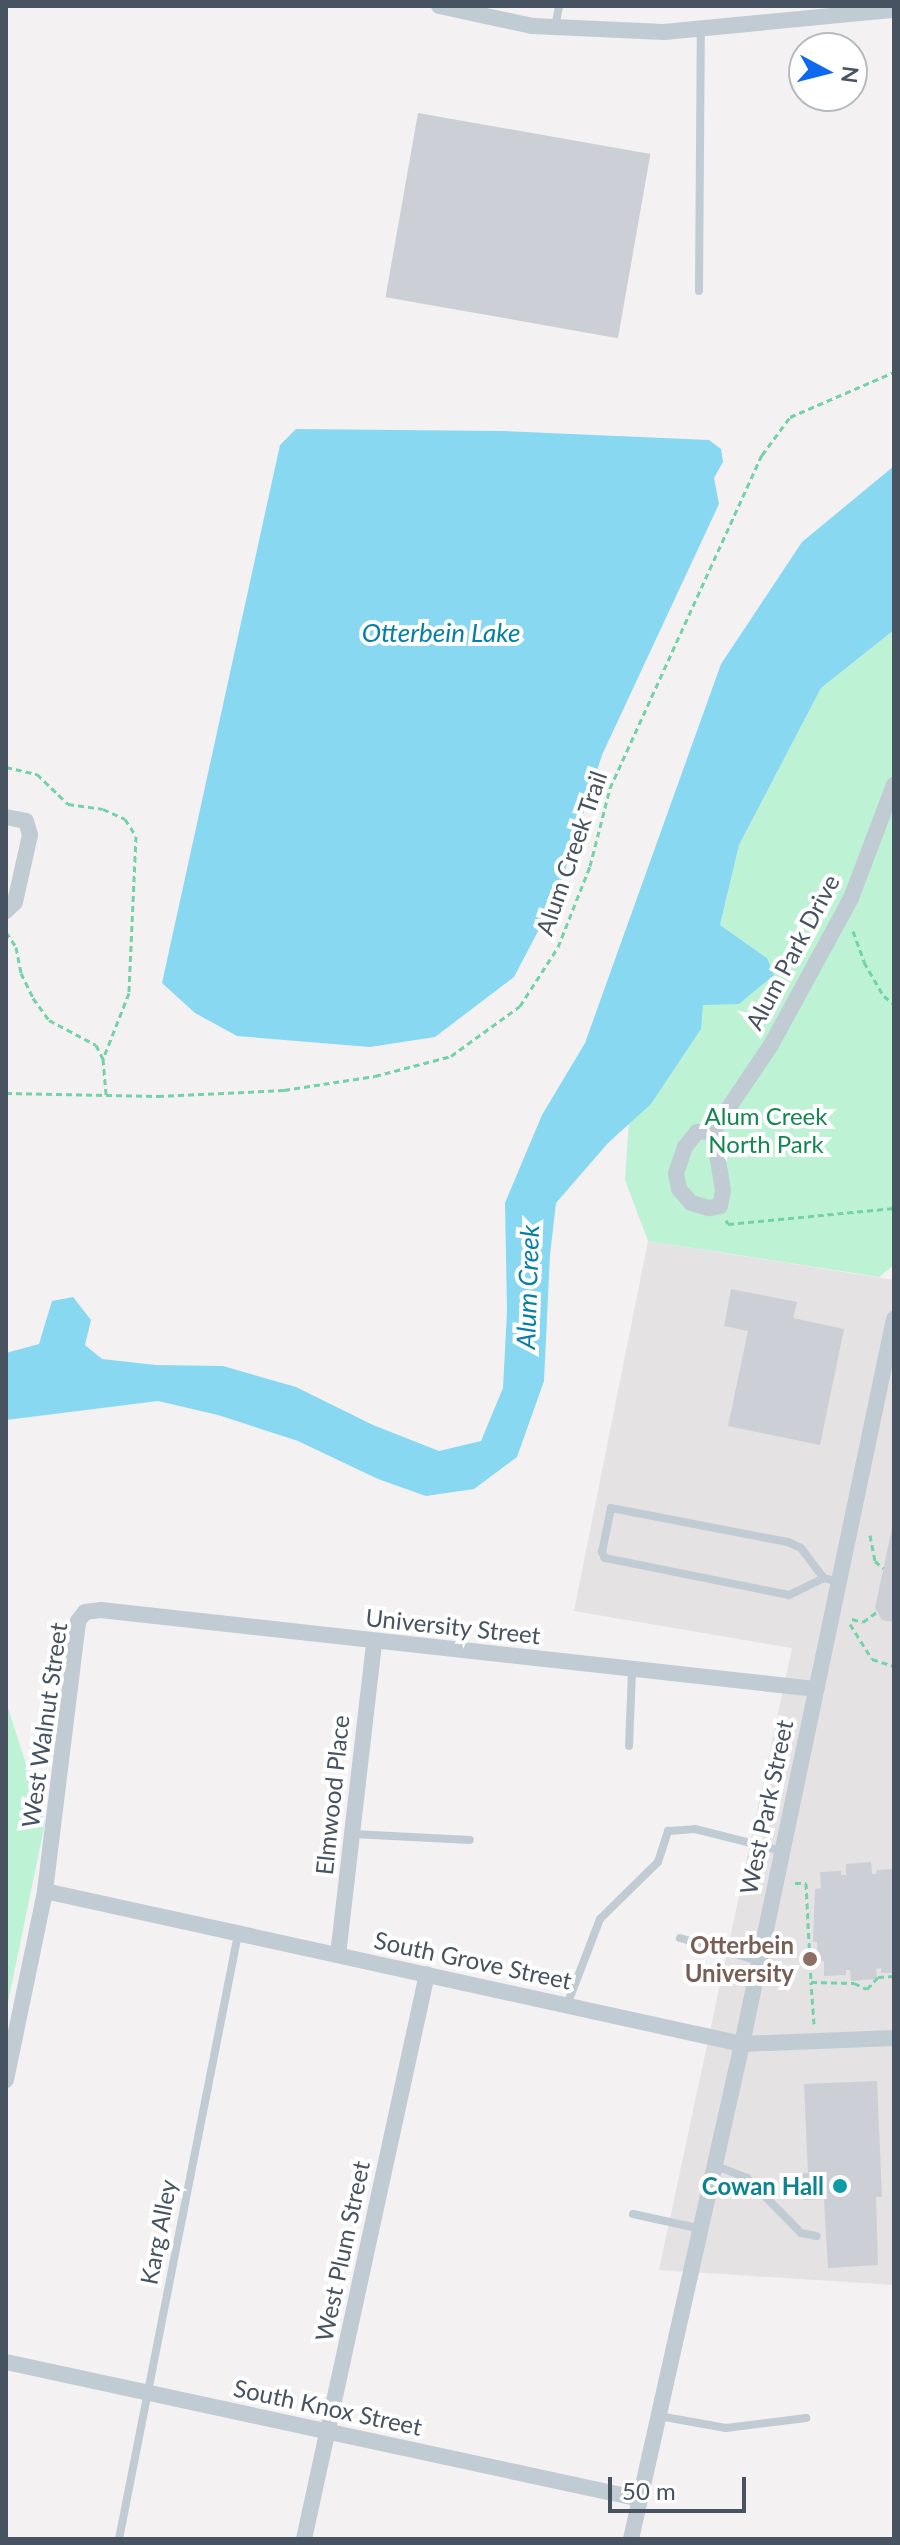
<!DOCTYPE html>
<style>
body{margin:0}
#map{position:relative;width:900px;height:2545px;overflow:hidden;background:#f3f1f1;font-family:Lato,sans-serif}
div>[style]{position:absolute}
.education>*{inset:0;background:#e4e2e3}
.green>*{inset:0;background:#bef2d4}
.water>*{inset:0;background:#89d8f1}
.building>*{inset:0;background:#cccfd6;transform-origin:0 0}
.path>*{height:3px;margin-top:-1.5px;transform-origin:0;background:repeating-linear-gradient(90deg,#73d2a7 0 6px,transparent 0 10px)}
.service>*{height:8px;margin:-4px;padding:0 4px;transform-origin:4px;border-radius:4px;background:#c1cbd3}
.minor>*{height:16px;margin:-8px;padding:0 8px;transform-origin:8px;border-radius:8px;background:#c1cbd3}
.dots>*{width:22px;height:22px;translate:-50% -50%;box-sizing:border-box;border:4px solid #fff;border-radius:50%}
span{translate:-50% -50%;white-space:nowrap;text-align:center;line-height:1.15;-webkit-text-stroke:8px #fff;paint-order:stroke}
.street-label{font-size:24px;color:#475360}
.park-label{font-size:24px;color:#128750}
.education-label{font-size:24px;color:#785e54;font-weight:700}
.right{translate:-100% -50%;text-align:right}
.culture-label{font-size:24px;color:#0d838f;font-weight:700}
.water-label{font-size:26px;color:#057fa6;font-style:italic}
.frame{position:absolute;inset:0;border:8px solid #475360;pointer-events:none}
.north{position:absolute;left:788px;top:32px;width:80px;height:80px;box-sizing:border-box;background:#fff;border:2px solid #b5babf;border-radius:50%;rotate:97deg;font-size:22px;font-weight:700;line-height:32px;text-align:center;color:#475360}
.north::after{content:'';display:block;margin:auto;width:28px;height:36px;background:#0f69ef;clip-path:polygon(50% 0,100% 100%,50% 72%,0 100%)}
.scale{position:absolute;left:608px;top:2477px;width:138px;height:36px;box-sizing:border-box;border:4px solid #475360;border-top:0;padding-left:10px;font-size:24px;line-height:28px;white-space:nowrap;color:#475360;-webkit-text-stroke:6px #fff;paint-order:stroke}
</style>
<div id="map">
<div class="education">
<div style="clip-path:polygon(648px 1241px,894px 1280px,894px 2285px,659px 2270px,792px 1648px,574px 1611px)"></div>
</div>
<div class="green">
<div style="clip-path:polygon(894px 630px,894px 1265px,879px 1277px,648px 1241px,625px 1180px,635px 1033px,767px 958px,720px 925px,739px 845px,821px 688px)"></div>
<div style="clip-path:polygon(6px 1702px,45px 1823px,6px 2012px)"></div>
</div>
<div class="water">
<div style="clip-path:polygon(296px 429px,502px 431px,709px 440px,721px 449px,723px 462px,714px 478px,719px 504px,602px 755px,557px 895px,514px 977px,435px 1037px,370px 1047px,237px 1036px,195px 1013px,162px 983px,280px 445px)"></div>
<div style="clip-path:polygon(894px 466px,894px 630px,821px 688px,739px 845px,720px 925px,767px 958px,774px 975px,739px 1004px,703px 1005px,701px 1029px,651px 1104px,608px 1143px,556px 1203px,550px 1255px,544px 1381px,517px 1457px,474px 1489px,426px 1496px,378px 1479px,298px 1441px,218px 1415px,158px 1401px,6px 1420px,6px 1353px,39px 1344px,52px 1301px,73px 1297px,91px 1320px,85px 1345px,102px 1359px,156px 1365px,223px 1366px,296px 1387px,373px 1425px,439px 1451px,481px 1441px,503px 1388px,507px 1311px,505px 1203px,542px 1115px,585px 1043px,721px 664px,802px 542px)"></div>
</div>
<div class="building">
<div style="left:418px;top:113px;width:236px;height:187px;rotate:10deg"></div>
<div style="clip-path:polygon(731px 1289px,797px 1302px,793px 1318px,844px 1329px,820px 1445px,728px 1426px,748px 1331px,724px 1326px)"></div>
<div style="clip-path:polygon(894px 1519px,894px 1622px,882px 1620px,875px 1608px)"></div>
<div style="clip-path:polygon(871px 1862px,872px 1874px,876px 1874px,877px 1870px,894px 1869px,894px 1973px,881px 1973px,881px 1968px,876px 1969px,877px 1979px,851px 1981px,850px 1970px,846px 1970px,846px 1975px,824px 1976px,824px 1961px,818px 1961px,817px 1942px,813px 1942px,815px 1889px,821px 1888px,820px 1872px,841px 1871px,841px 1875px,846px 1875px,846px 1864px)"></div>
<div style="clip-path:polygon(877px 2081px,882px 2197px,876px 2197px,878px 2265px,828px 2268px,824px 2199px,804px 2200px,795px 2174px,808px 2173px,804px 2084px)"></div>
</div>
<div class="path">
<div style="left:6px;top:767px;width:32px;rotate:13deg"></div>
<div style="left:37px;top:774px;width:43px;rotate:44.1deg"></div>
<div style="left:68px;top:804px;width:35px;rotate:8deg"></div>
<div style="left:103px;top:809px;width:24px;rotate:24deg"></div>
<div style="left:125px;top:819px;width:20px;rotate:57deg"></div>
<div style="left:136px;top:836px;width:157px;rotate:92.6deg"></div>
<div style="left:129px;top:993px;width:71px;rotate:111.5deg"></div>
<div style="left:853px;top:931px;width:33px;rotate:70deg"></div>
<div style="left:864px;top:962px;width:39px;rotate:60deg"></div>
<div style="left:884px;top:996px;width:13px;rotate:39deg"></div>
<div style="left:6px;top:932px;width:18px;rotate:56deg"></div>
<div style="left:16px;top:947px;width:26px;rotate:79deg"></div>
<div style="left:21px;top:973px;width:28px;rotate:64deg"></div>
<div style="left:33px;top:998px;width:27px;rotate:54deg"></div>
<div style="left:49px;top:1020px;width:53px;rotate:28deg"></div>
<div style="left:96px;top:1045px;width:16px;rotate:63deg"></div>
<div style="left:103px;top:1059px;width:36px;rotate:85deg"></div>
<div style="left:6px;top:1093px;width:152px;rotate:1.1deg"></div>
<div style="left:158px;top:1096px;width:126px;rotate:-2.7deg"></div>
<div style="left:284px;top:1090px;width:92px;rotate:-8.7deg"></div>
<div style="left:375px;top:1076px;width:79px;rotate:-14.7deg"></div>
<div style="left:451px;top:1056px;width:85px;rotate:-35.9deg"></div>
<div style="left:520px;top:1006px;width:70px;rotate:-57.2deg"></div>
<div style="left:558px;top:947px;width:87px;rotate:-68.4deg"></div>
<div style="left:590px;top:866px;width:81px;rotate:-75.6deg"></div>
<div style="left:610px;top:788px;width:366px;rotate:-65.5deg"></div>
<div style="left:762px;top:455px;width:47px;rotate:-53.6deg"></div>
<div style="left:790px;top:417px;width:113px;rotate:-23.4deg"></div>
<div style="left:726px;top:1220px;width:4px;rotate:63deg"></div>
<div style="left:728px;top:1224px;width:167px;rotate:-5.5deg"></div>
<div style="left:870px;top:1535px;width:26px;rotate:79deg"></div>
<div style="left:875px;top:1561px;width:11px;rotate:41deg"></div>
<div style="left:852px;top:1619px;width:11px;rotate:15deg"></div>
<div style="left:863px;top:1622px;width:17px;rotate:-36deg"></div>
<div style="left:850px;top:1624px;width:41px;rotate:57.8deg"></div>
<div style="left:872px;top:1659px;width:23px;rotate:18deg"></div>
<div style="left:795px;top:1883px;width:11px"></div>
<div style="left:806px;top:1883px;width:99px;rotate:87.1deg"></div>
<div style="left:814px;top:2024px;width:42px;rotate:-94.1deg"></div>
<div style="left:811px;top:1982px;width:43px;rotate:1.3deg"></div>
<div style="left:854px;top:1983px;width:14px;rotate:25deg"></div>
<div style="left:867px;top:1989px;width:16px;rotate:-47deg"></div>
<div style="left:878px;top:1977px;width:16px;rotate:-4deg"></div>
</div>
<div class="service">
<div style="left:555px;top:27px;width:21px;rotate:-79deg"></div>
<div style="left:699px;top:291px;width:262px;rotate:-89.6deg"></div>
<div style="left:824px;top:1578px;width:39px;rotate:154deg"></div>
<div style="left:789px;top:1595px;width:188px;rotate:-168.6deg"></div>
<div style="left:605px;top:1558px;width:7px;rotate:-117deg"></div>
<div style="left:602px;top:1552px;width:45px;rotate:-78.4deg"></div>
<div style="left:611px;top:1508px;width:180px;rotate:10.9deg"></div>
<div style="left:788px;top:1542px;width:14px;rotate:25deg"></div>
<div style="left:801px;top:1548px;width:38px;rotate:53deg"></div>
<div style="left:824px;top:1578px;width:16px;rotate:15deg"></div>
<div style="left:629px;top:1746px;width:76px;rotate:-87.7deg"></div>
<div style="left:353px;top:1834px;width:117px;rotate:2.9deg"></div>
<div style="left:680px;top:1938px;width:82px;rotate:16.2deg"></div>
<div style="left:567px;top:2005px;width:92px;rotate:-69deg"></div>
<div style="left:600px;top:1919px;width:81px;rotate:-44.5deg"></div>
<div style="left:658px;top:1862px;width:33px;rotate:-72deg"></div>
<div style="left:668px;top:1831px;width:27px;rotate:-4deg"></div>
<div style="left:695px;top:1829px;width:90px;rotate:14.2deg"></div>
<div style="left:716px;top:2166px;width:33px;rotate:21deg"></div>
<div style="left:747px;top:2178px;width:77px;rotate:45.5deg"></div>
<div style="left:801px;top:2233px;width:16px;rotate:11deg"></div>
<div style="left:633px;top:2214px;width:70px;rotate:12.4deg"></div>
<div style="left:659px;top:2416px;width:68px;rotate:10.2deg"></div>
<div style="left:726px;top:2428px;width:81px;rotate:-7.1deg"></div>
<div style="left:119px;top:2539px;width:617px;rotate:-78.87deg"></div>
</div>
<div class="minor">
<div style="left:439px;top:6px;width:95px;rotate:12.1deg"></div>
<div style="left:532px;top:26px;width:132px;rotate:2.6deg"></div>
<div style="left:664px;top:32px;width:231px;rotate:-5.5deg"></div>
<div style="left:6px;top:817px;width:20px;rotate:11deg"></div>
<div style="left:26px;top:821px;width:15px;rotate:74deg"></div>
<div style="left:30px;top:835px;width:69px;rotate:102.6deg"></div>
<div style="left:15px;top:902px;width:13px;rotate:135deg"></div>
<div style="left:713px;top:1131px;width:16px;rotate:176deg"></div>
<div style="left:697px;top:1132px;width:19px;rotate:129deg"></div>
<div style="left:685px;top:1147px;width:28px;rotate:109deg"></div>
<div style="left:676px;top:1173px;width:16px;rotate:79deg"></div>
<div style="left:679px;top:1189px;width:18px;rotate:49deg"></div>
<div style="left:691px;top:1203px;width:19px;rotate:16deg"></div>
<div style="left:709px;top:1208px;width:11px;rotate:-10deg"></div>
<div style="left:720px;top:1206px;width:16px;rotate:-79deg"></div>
<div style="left:723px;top:1190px;width:60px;rotate:-99.6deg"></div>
<div style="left:713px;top:1131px;width:104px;rotate:-56deg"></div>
<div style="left:771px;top:1045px;width:167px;rotate:-61.4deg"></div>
<div style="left:851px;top:898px;width:121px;rotate:-69.2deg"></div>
<div style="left:45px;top:1891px;width:714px;rotate:12.38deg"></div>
<div style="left:742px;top:2044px;width:152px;rotate:-2.3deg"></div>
<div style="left:338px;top:1955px;width:315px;rotate:-83.4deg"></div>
<div style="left:6px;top:2080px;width:193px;rotate:-78.3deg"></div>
<div style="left:45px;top:1891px;width:272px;rotate:-83deg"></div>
<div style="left:78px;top:1621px;width:11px;rotate:-52deg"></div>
<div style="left:85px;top:1612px;width:16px;rotate:-7deg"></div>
<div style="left:101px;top:1610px;width:718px;rotate:6.31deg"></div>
<div style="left:6px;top:2362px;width:649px;rotate:12.19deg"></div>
<div style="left:304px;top:2539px;width:578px;rotate:-77.72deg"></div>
<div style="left:631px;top:2539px;width:507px;rotate:-77.36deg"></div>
<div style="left:742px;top:2044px;width:741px;rotate:-78.16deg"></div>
</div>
<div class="dots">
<div style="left:810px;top:1959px;background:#8d6e63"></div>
<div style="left:840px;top:2186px;background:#0f9aa8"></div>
</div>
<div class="street-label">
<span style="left:571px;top:853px;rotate:-71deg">Alum Creek Trail</span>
<span style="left:792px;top:952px;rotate:-62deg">Alum Park Drive</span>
<span style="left:453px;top:1626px;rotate:6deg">University Street</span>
<span style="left:44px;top:1725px;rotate:-82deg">West Walnut Street</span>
<span style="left:332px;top:1795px;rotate:-84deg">Elmwood Place</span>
<span style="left:766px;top:1807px;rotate:-78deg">West Park Street</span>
<span style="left:473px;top:1960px;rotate:12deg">South Grove Street</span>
<span style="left:158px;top:2232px;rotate:-79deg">Karg Alley</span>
<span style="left:342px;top:2251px;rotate:-78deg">West Plum Street</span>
<span style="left:328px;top:2407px;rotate:12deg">South Knox Street</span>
</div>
<div class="park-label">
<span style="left:766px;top:1130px">Alum Creek<br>North Park</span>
</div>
<div class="education-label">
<span class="right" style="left:794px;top:1959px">Otterbein<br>University</span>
</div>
<div class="culture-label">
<span class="right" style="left:824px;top:2186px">Cowan Hall</span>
</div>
<div class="water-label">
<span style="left:441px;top:633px">Otterbein Lake</span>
<span style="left:528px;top:1287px;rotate:-88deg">Alum Creek</span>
</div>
<div class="frame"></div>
<div class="north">N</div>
<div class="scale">50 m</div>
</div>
